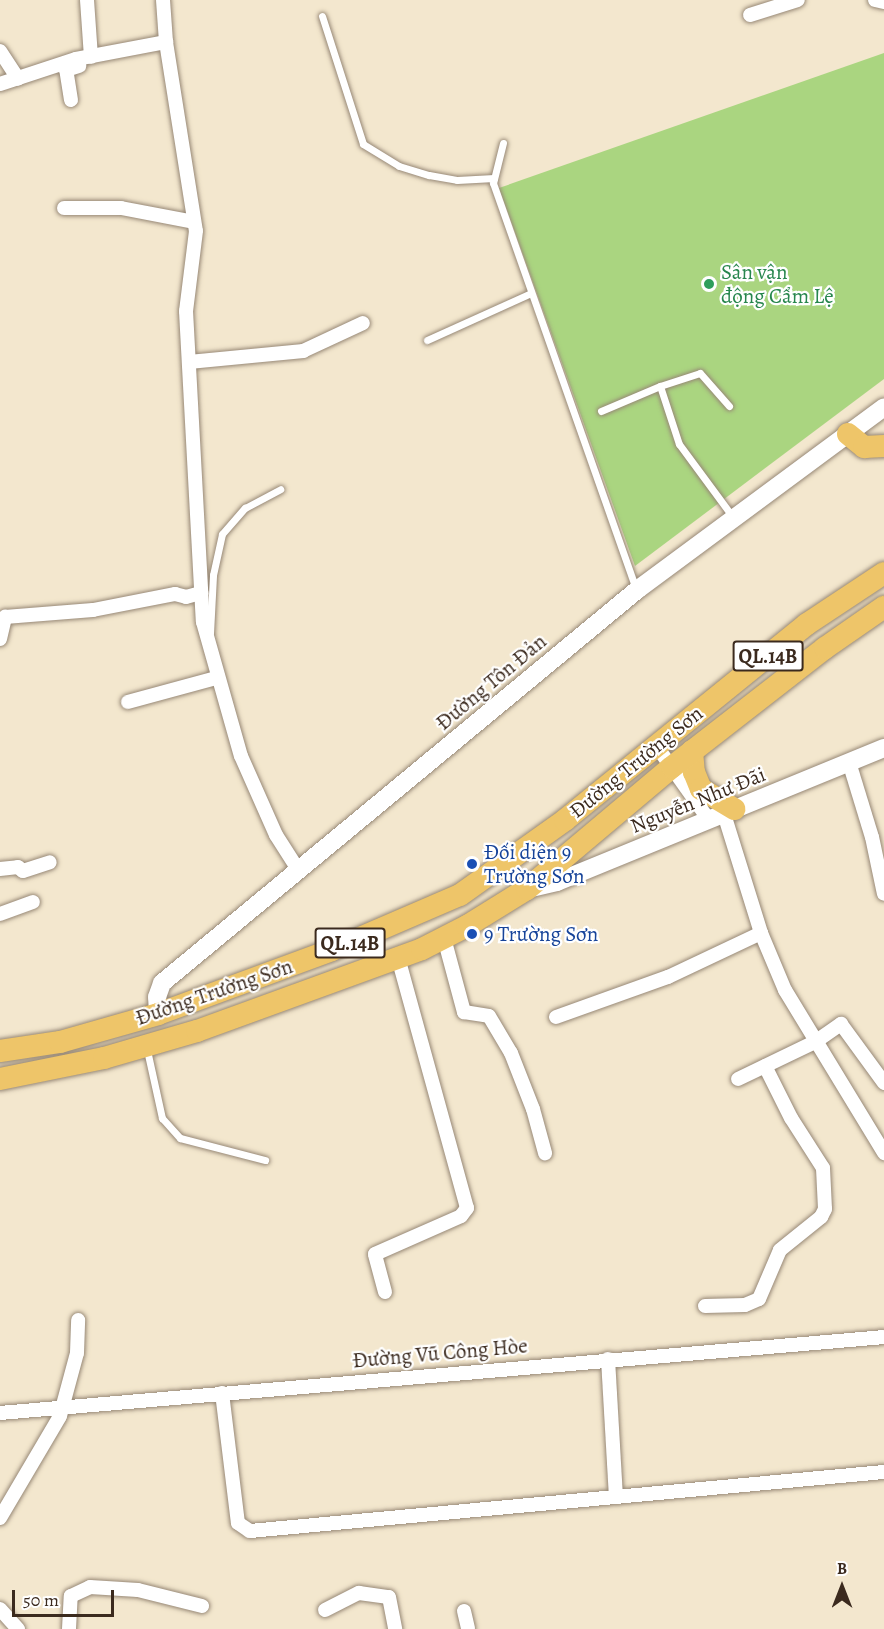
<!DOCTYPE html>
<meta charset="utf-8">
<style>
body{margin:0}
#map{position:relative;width:884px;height:1629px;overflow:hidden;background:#f3e7ce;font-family:Alegreya,serif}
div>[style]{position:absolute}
.green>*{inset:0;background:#aad580}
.roads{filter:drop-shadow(0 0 2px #978876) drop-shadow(0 0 2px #978876)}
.service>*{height:7px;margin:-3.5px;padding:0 3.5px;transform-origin:3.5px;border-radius:3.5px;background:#fff}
.minor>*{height:14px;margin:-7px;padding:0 7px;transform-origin:7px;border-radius:7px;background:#fff}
.tertiary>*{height:18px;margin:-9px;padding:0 9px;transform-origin:9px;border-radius:9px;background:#fff}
.primary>*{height:22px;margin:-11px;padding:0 11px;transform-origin:11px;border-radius:11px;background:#eec569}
.trunk>*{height:22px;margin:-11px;padding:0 11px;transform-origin:11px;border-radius:11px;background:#eec569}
.dots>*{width:16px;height:16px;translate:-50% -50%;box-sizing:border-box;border:3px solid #fff;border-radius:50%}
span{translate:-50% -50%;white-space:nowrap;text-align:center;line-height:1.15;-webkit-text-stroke:4.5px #fff;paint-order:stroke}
.shield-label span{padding:2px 4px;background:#fff;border:2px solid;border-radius:4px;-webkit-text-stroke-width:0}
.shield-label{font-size:20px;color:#3b2a1e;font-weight:700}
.leisure-label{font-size:21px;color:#27864d}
.left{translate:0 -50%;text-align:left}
.street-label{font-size:21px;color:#3b2a1e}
.transit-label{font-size:21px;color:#164399}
.north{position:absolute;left:812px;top:1557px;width:60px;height:60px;-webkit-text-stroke:4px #fff;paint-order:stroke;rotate:0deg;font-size:16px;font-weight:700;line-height:24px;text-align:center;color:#3b2a1e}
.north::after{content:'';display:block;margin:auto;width:21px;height:27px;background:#3b2a1e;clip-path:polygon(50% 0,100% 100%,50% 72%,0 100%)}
.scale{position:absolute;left:12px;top:1590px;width:102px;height:27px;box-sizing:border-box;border:3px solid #3b2a1e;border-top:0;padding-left:8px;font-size:18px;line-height:21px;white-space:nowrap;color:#3b2a1e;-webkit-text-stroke:4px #fff;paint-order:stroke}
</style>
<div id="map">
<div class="green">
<div style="clip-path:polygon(884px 53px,884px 379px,635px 566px,499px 188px)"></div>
</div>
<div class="roads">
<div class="service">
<div style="left:322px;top:16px;width:134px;rotate:72.2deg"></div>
<div style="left:363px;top:144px;width:42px;rotate:31.4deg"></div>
<div style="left:399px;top:166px;width:31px;rotate:17deg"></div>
<div style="left:429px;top:175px;width:28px;rotate:10deg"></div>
<div style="left:457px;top:180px;width:37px;rotate:-3deg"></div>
<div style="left:503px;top:143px;width:41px;rotate:104deg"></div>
<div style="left:493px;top:183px;width:430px;rotate:70.6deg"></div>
<div style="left:427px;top:340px;width:114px;rotate:-24.3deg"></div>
<div style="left:660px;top:386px;width:42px;rotate:-18deg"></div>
<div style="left:700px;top:373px;width:44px;rotate:48.7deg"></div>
<div style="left:601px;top:411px;width:64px;rotate:-23deg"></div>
<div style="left:660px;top:386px;width:61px;rotate:71.9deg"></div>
<div style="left:679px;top:444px;width:89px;rotate:53.6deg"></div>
<div style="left:210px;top:633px;width:58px;rotate:-87deg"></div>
<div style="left:213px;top:575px;width:42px;rotate:-77.6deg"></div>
<div style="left:222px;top:534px;width:35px;rotate:-49deg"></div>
<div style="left:245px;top:508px;width:40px;rotate:-28deg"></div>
<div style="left:147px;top:1050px;width:70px;rotate:77.6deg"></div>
<div style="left:162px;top:1118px;width:27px;rotate:48deg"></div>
<div style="left:180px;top:1138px;width:88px;rotate:14.5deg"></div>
</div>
<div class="minor">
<div style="left:87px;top:0;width:57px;rotate:86deg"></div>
<div style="left:163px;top:0;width:42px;rotate:85.9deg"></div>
<div style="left:166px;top:42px;width:191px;rotate:81deg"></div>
<div style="left:196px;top:231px;width:81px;rotate:97.1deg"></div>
<div style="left:186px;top:311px;width:311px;rotate:86.9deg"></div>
<div style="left:203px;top:622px;width:139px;rotate:74.2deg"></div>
<div style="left:241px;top:756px;width:86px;rotate:66.1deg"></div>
<div style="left:276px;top:835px;width:43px;rotate:57.4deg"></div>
<div style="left:875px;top:0;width:9px;rotate:13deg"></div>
<div style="left:750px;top:15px;width:50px;rotate:-17.4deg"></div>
<div style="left:0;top:51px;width:33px;rotate:57deg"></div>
<div style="left:0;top:84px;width:80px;rotate:-18.2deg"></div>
<div style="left:76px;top:59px;width:92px;rotate:-10.7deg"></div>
<div style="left:71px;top:100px;width:30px;rotate:-99deg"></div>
<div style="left:66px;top:70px;width:14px;rotate:-17deg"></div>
<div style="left:64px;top:208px;width:57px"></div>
<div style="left:121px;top:208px;width:74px;rotate:10.9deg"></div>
<div style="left:189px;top:362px;width:115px;rotate:-5.5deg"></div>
<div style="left:303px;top:351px;width:66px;rotate:-25deg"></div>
<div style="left:0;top:639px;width:23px;rotate:-77deg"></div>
<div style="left:5px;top:617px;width:88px;rotate:-4.5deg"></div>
<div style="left:93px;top:610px;width:84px;rotate:-11deg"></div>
<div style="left:175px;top:594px;width:11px;rotate:15deg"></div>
<div style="left:186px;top:597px;width:16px;rotate:-15deg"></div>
<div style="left:128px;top:702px;width:91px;rotate:-15.3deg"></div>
<div style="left:655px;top:744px;width:93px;rotate:54.6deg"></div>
<div style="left:849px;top:762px;width:78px;rotate:73deg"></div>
<div style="left:872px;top:837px;width:58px;rotate:78.1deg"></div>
<div style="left:724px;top:814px;width:125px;rotate:72.7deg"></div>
<div style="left:761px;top:933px;width:62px;rotate:67.2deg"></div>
<div style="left:785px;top:990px;width:191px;rotate:58.7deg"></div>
<div style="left:0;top:869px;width:18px;rotate:-6deg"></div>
<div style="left:18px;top:867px;width:6px;rotate:39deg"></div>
<div style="left:23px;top:871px;width:28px;rotate:-18deg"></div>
<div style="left:0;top:914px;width:35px;rotate:-20deg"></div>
<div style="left:444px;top:938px;width:77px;rotate:74.9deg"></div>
<div style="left:464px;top:1012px;width:25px;rotate:9deg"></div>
<div style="left:489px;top:1016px;width:43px;rotate:59.3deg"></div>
<div style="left:511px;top:1053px;width:60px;rotate:68.6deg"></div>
<div style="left:533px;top:1109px;width:46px;rotate:74.7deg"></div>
<div style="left:556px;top:1017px;width:119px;rotate:-19.7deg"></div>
<div style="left:668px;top:977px;width:103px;rotate:-25.3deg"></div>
<div style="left:738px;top:1079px;width:85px;rotate:-25.7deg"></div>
<div style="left:815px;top:1042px;width:32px;rotate:-35deg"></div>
<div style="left:841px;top:1024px;width:73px;rotate:53.9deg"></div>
<div style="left:385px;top:1292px;width:39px;rotate:-105deg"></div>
<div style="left:375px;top:1254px;width:94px;rotate:-23.8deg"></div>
<div style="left:461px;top:1216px;width:10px;rotate:-53deg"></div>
<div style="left:467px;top:1208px;width:259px;rotate:-105.4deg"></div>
<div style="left:705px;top:1306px;width:40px;rotate:-1.4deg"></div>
<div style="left:745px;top:1305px;width:15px;rotate:-23deg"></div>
<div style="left:759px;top:1299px;width:53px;rotate:-66.8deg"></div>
<div style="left:780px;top:1250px;width:53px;rotate:-38.8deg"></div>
<div style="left:821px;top:1217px;width:9px;rotate:-63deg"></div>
<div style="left:825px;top:1209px;width:41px;rotate:-92.8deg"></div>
<div style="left:823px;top:1168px;width:59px;rotate:-122.6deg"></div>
<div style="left:791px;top:1118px;width:58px;rotate:-116.6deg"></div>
<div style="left:608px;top:1359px;width:137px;rotate:86.7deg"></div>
<div style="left:222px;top:1393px;width:131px;rotate:83deg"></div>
<div style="left:238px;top:1523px;width:14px;rotate:34deg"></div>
<div style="left:250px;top:1531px;width:637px;rotate:-5.32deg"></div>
<div style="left:0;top:1413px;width:887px;rotate:-4.91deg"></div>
<div style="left:0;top:1518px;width:118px;rotate:-59.5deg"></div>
<div style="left:60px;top:1416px;width:65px;rotate:-74.9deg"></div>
<div style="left:77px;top:1353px;width:33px;rotate:-88deg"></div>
<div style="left:0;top:1609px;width:27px;rotate:48deg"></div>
<div style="left:325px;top:1610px;width:38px;rotate:-27deg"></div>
<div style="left:359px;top:1593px;width:30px;rotate:8deg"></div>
<div style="left:389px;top:1597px;width:33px;rotate:79deg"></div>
<div style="left:464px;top:1611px;width:18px;rotate:77deg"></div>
<div style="left:69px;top:1629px;width:33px;rotate:-87deg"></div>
<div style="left:71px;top:1596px;width:21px;rotate:-25deg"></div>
<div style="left:90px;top:1587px;width:48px;rotate:3.6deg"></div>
<div style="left:138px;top:1590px;width:66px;rotate:14deg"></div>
</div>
<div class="tertiary">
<div style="left:527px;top:889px;width:31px;rotate:-13deg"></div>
<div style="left:557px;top:882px;width:353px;rotate:-22.3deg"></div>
<div style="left:158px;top:1014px;width:17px;rotate:-93deg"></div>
<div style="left:157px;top:997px;width:15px;rotate:-70deg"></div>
<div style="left:162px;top:983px;width:617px;rotate:-39.6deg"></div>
<div style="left:637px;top:590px;width:307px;rotate:-36.5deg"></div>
</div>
<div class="primary">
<div style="left:692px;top:751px;width:21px;rotate:85deg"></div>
<div style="left:694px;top:772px;width:18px;rotate:68deg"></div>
<div style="left:701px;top:789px;width:39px;rotate:31deg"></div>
</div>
<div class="trunk">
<div style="left:848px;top:434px;width:21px;rotate:39deg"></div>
<div style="left:864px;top:447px;width:20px;rotate:-3deg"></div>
<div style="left:0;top:1051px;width:61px;rotate:-8.5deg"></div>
<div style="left:60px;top:1042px;width:102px;rotate:-15.9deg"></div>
<div style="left:158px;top:1014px;width:185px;rotate:-20.2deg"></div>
<div style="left:332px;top:950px;width:139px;rotate:-23.3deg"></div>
<div style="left:460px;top:895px;width:129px;rotate:-35.5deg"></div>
<div style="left:565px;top:820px;width:311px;rotate:-39deg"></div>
<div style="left:807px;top:624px;width:92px;rotate:-33.5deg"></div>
<div style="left:0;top:1079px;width:106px;rotate:-11.4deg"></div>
<div style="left:104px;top:1058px;width:97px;rotate:-16.2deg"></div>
<div style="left:197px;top:1031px;width:239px;rotate:-20deg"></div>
<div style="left:422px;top:949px;width:51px;rotate:-27.1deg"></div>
<div style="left:467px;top:926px;width:70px;rotate:-31.7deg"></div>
<div style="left:527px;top:889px;width:189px;rotate:-40.1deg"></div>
<div style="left:672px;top:767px;width:194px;rotate:-37.9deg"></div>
<div style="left:825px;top:648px;width:72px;rotate:-34.8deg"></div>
</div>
</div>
<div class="dots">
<div style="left:709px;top:284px;background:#2e9e5b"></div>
<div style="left:472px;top:864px;background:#1a4fb4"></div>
<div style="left:472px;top:934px;background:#1a4fb4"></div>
</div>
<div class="shield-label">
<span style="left:768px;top:656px">QL.14B</span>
<span style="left:350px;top:943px">QL.14B</span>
</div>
<div class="leisure-label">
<span class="left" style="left:721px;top:284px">Sân vận<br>động Cẩm Lệ</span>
</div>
<div class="street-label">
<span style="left:491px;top:682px;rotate:-40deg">Đường Tôn Đản</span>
<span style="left:636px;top:762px;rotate:-39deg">Đường Trường Sơn</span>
<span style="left:698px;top:800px;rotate:-22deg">Nguyễn Như Đãi</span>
<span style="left:214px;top:992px;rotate:-19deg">Đường Trường Sơn</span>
<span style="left:440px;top:1353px;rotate:-5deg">Đường Vũ Công Hòe</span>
</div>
<div class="transit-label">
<span class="left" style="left:484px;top:864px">Đối diện 9<br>Trường Sơn</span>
<span class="left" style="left:484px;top:934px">9 Trường Sơn</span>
</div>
<div class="north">B</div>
<div class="scale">50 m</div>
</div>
